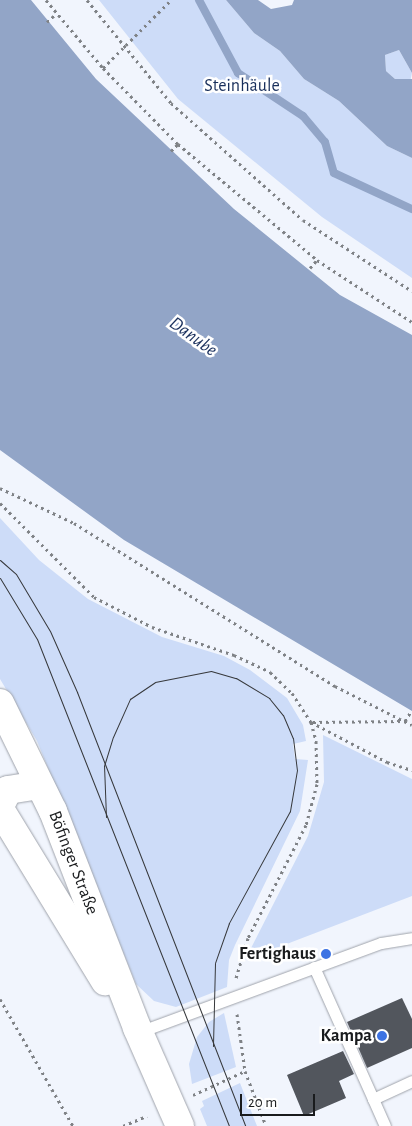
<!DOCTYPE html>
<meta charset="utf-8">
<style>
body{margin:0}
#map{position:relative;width:412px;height:1126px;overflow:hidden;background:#f1f5fd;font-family:"Alegreya Sans",sans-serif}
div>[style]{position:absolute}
.green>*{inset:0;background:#cddcf8}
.water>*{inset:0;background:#92a5c7}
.stream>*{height:8px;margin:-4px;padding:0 4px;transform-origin:4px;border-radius:4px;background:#92a5c7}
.building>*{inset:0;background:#52565d}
.path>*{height:3px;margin-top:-1.5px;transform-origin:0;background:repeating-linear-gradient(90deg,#7f8286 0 2.5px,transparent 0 6.5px)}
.roads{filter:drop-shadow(0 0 1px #9fa3ab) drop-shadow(0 0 1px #9fa3ab)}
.service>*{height:11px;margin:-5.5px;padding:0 5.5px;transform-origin:5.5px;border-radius:5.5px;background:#fff}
.tertiary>*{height:28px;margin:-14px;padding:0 14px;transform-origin:14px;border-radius:14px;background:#fff}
.tram>*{height:1px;margin:-0.5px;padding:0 0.5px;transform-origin:0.5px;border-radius:0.5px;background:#36383b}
.dots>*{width:14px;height:14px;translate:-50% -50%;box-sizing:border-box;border:2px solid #fff;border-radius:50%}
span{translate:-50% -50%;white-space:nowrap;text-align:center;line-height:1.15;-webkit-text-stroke:5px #fff;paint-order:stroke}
.park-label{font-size:18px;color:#192f5b}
.street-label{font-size:18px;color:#191b1d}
.poi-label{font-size:18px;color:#191b1d;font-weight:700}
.right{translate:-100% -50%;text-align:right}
.water-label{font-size:19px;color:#1b315e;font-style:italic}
.scale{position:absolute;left:240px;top:1094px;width:75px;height:22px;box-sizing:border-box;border:2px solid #191b1d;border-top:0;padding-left:6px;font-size:15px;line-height:18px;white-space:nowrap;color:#191b1d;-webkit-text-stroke:4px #fff;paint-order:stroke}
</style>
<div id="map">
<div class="green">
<div style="clip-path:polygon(99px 0,226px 0,254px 33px,280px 51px,304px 79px,339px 101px,387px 146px,412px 158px,412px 278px,322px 217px,178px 99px)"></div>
<div style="clip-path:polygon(399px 50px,412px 73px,410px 82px,395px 79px,386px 71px,385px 55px)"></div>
<div style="clip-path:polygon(0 518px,39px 560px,88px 599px,162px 637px,224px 656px,250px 670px,287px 698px,303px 725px,306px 741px,293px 744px,295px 759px,308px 760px,300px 811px,235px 945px,229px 960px,227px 987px,176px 1007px,154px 1001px,136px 984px,37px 741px,0 679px)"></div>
<div style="clip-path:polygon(323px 735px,412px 779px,412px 896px,245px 960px,308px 836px,324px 782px)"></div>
<div style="clip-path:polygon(224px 1013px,236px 1067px,192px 1084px,189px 1064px,197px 1037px,209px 1022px)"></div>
<div style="clip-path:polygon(240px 1083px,257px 1126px,207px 1126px,200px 1109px,204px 1106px,202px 1101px)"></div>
</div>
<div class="water">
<div style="clip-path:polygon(0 0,31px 0,96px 79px,234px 209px,340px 295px,412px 335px,412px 711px,124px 540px,0 450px)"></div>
<div style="clip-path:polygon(226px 0,258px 0,271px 9px,292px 5px,294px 0,412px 0,412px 73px,399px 50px,385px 55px,386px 71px,395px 79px,412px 79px,412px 158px,387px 146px,339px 101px,304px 79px,280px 51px,254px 33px)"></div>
</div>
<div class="stream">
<div style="left:199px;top:0;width:83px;rotate:61.9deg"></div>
<div style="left:238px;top:73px;width:78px;rotate:33.5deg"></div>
<div style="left:303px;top:116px;width:34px;rotate:50deg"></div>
<div style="left:325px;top:142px;width:32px;rotate:74deg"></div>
<div style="left:334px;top:173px;width:86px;rotate:24.8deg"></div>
</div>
<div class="building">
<div style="clip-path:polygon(402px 998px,412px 1019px,412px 1048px,367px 1068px,347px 1022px)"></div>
<div style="clip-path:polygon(343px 1051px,354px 1074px,339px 1081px,346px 1098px,304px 1116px,287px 1075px)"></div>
</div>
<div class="path">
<div style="left:46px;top:0;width:89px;rotate:50deg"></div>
<div style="left:103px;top:68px;width:107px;rotate:45.4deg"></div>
<div style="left:178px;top:144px;width:181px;rotate:39.8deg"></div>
<div style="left:317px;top:260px;width:113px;rotate:33.1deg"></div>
<div style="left:87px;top:0;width:133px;rotate:50.8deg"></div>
<div style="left:171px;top:103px;width:176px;rotate:41.6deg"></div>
<div style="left:303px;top:220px;width:130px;rotate:33.1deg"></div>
<div style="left:47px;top:22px;width:12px;rotate:-42deg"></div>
<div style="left:103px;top:68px;width:96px;rotate:-45deg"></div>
<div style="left:171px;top:151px;width:10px;rotate:-45deg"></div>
<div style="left:310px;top:268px;width:11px;rotate:-49deg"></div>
<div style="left:0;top:488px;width:82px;rotate:25.3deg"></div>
<div style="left:74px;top:523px;width:308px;rotate:32deg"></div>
<div style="left:335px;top:686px;width:86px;rotate:26.9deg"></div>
<div style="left:0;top:503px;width:133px;rotate:45deg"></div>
<div style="left:94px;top:597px;width:65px;rotate:27.3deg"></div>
<div style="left:152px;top:627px;width:87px;rotate:18.9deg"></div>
<div style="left:234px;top:655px;width:40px;rotate:25deg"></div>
<div style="left:270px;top:672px;width:30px;rotate:44deg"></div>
<div style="left:292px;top:693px;width:35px;rotate:57deg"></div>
<div style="left:311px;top:722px;width:20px;rotate:75deg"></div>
<div style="left:316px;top:741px;width:43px;rotate:88.7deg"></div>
<div style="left:317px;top:784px;width:42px;rotate:105deg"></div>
<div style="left:306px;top:825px;width:127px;rotate:117.2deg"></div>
<div style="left:248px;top:938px;width:42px;rotate:106.7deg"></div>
<div style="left:405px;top:721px;width:13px;rotate:-58deg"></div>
<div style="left:311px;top:722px;width:86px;rotate:27.8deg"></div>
<div style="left:387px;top:762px;width:26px;rotate:18deg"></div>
<div style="left:313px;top:722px;width:92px;rotate:-0.6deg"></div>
<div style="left:0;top:999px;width:146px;rotate:60.1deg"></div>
<div style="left:237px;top:1014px;width:58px;rotate:82deg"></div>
<div style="left:245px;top:1071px;width:59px;rotate:69.1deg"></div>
<div style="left:193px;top:1095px;width:57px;rotate:-24.8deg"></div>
<div style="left:123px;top:1126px;width:26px;rotate:-23deg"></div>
</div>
<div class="roads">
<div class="service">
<div style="left:314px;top:967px;width:145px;rotate:65.9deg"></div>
<div style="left:139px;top:1032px;width:258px;rotate:-20.2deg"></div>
<div style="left:381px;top:943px;width:31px;rotate:-9deg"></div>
<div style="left:385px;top:1126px;width:30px;rotate:-114deg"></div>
<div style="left:373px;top:1099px;width:43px;rotate:-24.8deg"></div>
</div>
<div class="tertiary">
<div style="left:0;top:703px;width:120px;rotate:63.9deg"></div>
<div style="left:53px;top:811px;width:233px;rotate:68.8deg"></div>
<div style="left:137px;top:1028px;width:107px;rotate:66.3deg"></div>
<div style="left:0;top:806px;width:18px;rotate:-63deg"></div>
<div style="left:8px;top:790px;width:32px;rotate:-9deg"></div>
<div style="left:0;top:809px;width:202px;rotate:58.6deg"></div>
</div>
</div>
<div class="tram">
<div style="left:0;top:560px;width:21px;rotate:41deg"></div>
<div style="left:16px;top:574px;width:66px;rotate:59.2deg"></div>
<div style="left:50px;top:631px;width:67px;rotate:66.1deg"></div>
<div style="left:77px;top:692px;width:465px;rotate:68.8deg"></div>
<div style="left:0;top:578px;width:71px;rotate:58.8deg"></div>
<div style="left:37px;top:639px;width:523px;rotate:68.48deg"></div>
<div style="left:106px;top:817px;width:51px;rotate:-92.2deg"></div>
<div style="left:104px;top:766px;width:30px;rotate:-73deg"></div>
<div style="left:113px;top:737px;width:42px;rotate:-65.9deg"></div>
<div style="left:130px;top:699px;width:30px;rotate:-34deg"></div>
<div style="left:155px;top:682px;width:57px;rotate:-11.1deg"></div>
<div style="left:211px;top:671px;width:26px;rotate:16deg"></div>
<div style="left:236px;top:678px;width:39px;rotate:31deg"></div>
<div style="left:269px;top:698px;width:22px;rotate:51deg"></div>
<div style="left:283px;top:715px;width:25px;rotate:67deg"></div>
<div style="left:293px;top:738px;width:32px;rotate:83deg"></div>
<div style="left:297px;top:770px;width:42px;rotate:99.7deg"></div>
<div style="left:290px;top:811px;width:128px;rotate:118.6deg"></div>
<div style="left:229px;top:923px;width:42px;rotate:109.3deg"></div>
<div style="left:215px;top:963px;width:83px;rotate:91.4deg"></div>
</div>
<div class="dots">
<div style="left:326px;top:954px;background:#3d73e3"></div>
<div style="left:382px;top:1036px;background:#3d73e3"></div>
</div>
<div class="park-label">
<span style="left:242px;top:86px">Steinhäule</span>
</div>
<div class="street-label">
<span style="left:73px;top:863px;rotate:69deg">Böfinger Straße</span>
</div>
<div class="poi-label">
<span class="right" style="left:316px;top:954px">Fertighaus</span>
<span class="right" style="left:372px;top:1036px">Kampa</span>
</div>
<div class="water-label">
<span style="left:193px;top:337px;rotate:36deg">Danube</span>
</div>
<div class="scale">20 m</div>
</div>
